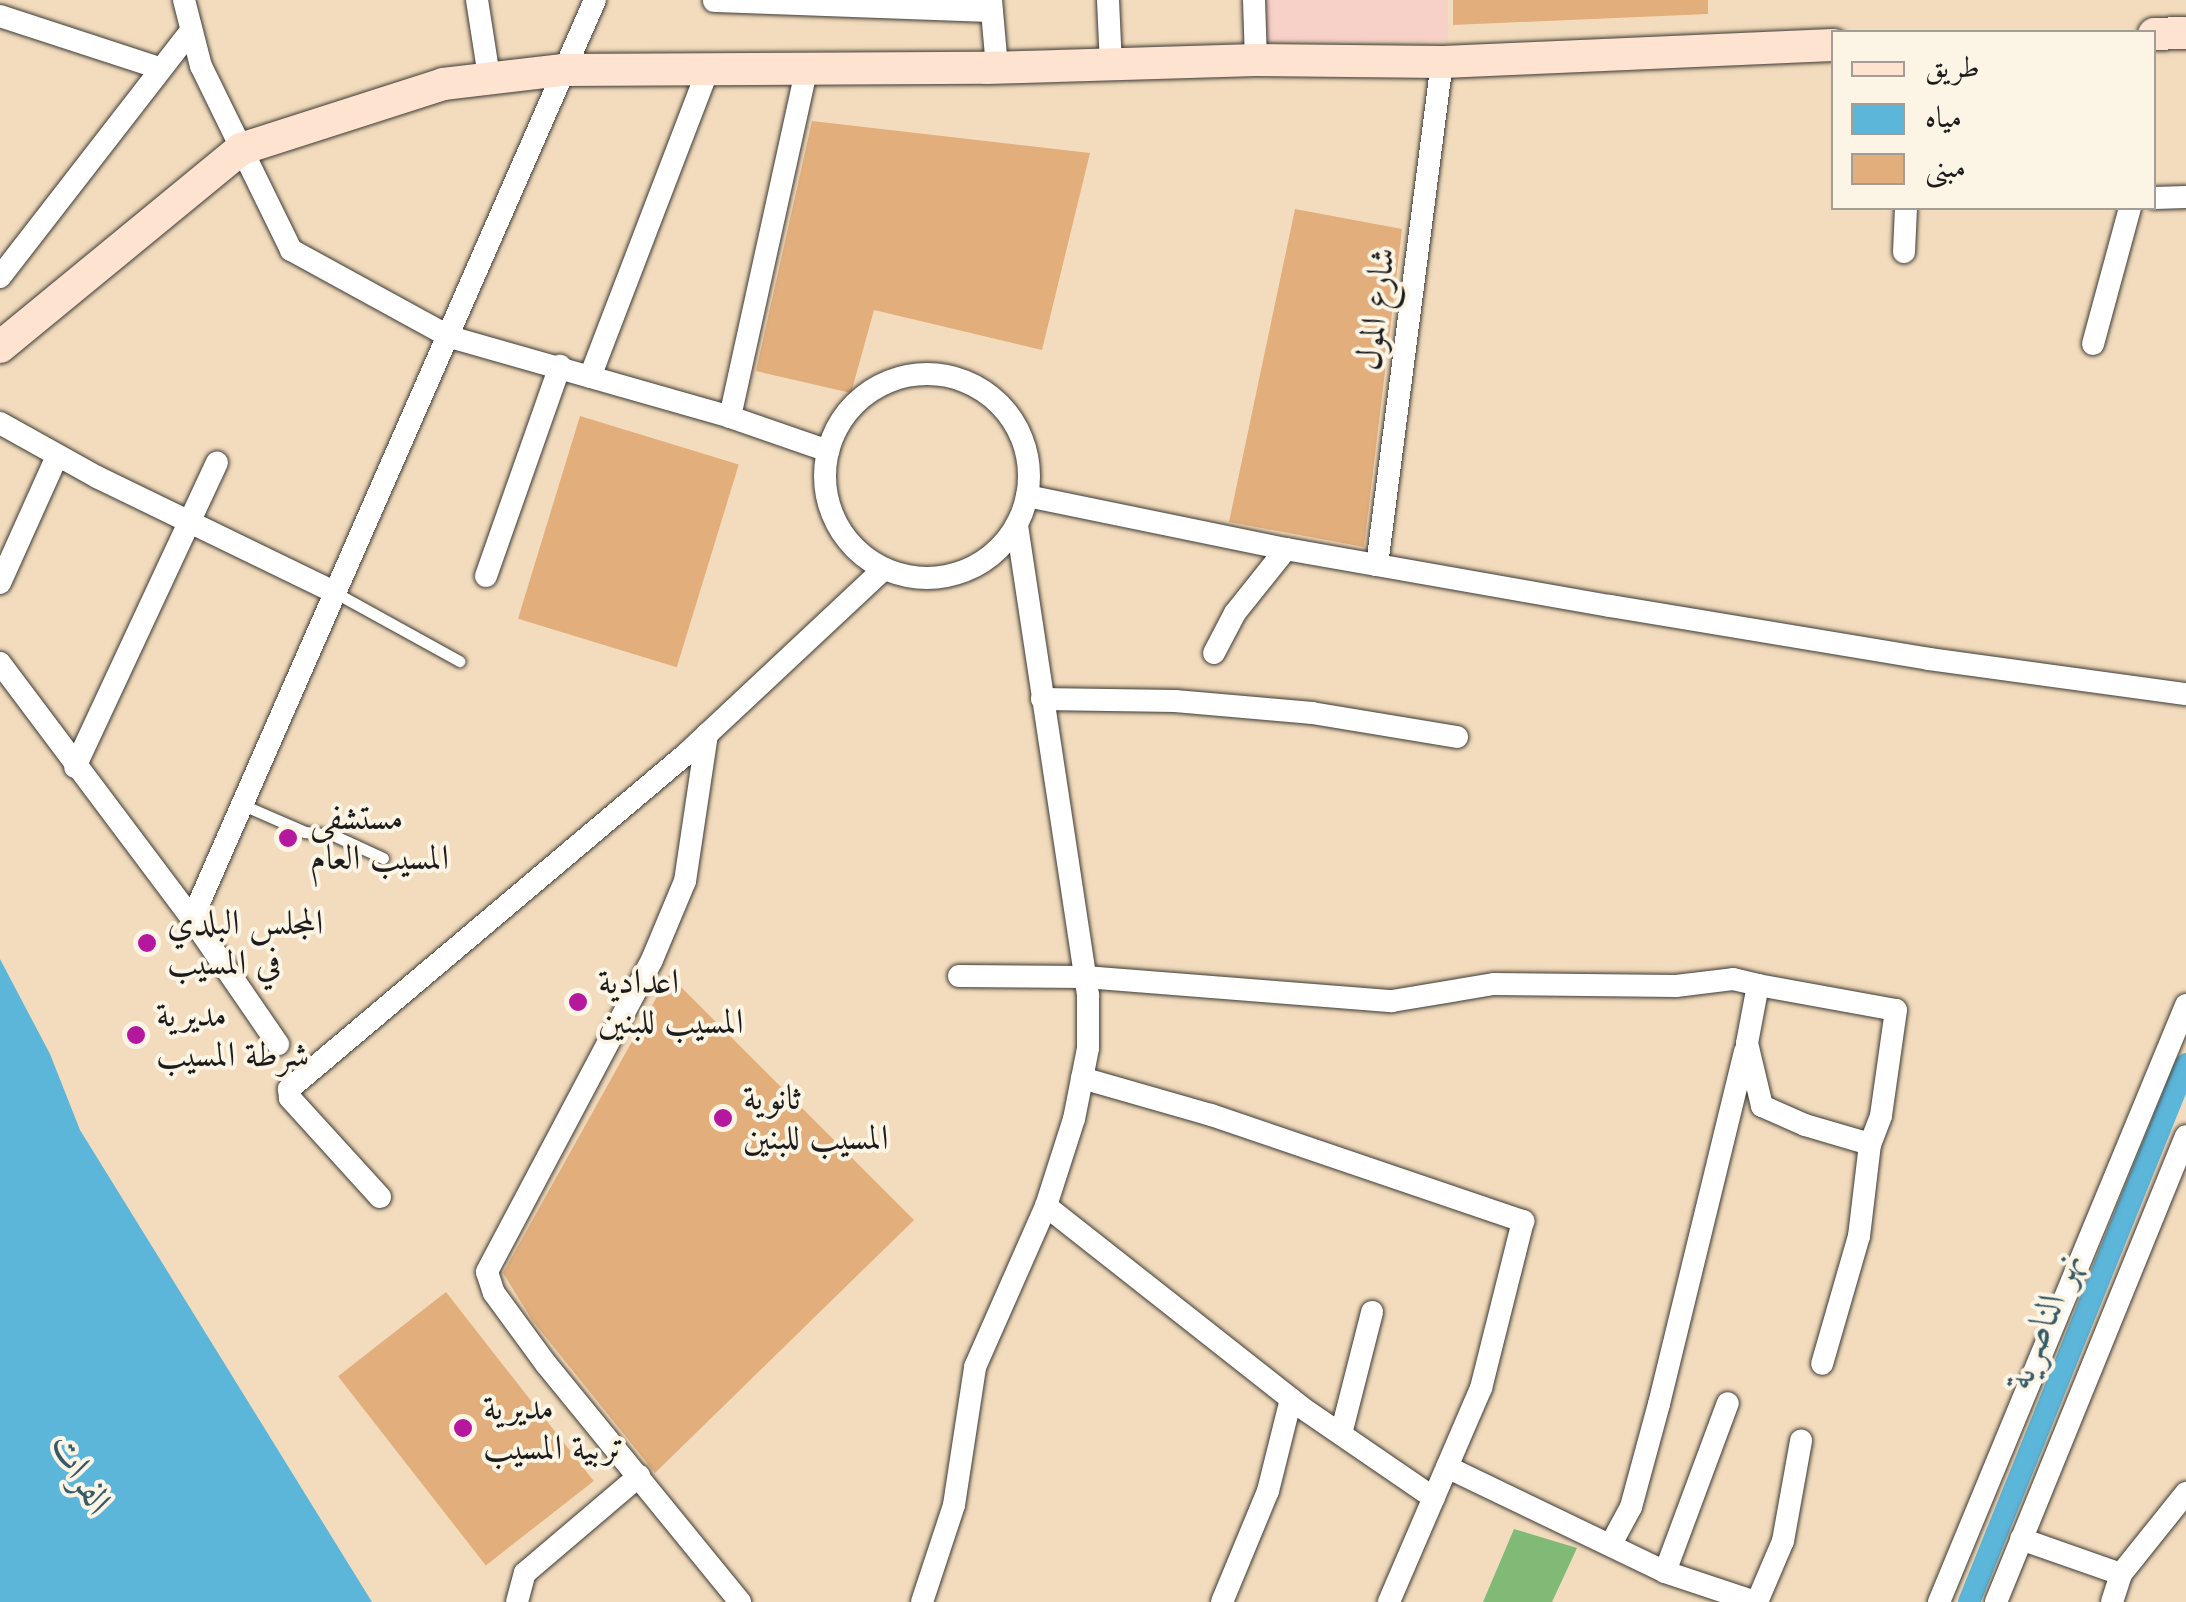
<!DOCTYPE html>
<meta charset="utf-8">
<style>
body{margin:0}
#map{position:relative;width:2186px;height:1602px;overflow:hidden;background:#f3dcbd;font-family:Cardo,Amiri,serif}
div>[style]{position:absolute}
.built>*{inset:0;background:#f7d1c7;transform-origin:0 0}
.forest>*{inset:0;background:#81b977}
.water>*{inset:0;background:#5cb6da}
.canal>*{height:22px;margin:-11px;padding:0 11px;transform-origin:11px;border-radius:11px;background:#5cb6da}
.building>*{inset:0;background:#e2ae7c;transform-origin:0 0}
.roads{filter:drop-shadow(0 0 2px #3c3934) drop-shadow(0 0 2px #3c3934)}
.lane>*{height:11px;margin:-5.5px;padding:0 5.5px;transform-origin:5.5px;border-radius:5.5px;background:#fff}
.street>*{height:22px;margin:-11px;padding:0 11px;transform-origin:11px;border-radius:11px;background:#fff}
.street>.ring{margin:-11px;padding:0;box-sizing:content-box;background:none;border:22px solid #fff;border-radius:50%}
.secondary>*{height:32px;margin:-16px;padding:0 16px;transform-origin:16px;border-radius:16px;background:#fee3d1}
.dots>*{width:28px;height:28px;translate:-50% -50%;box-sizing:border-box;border:5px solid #fcf5e5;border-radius:50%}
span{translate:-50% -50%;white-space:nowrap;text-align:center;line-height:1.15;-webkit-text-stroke:8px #fcf5e5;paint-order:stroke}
.street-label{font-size:35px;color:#1c1c1c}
.poi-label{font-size:35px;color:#1c1c1c}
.left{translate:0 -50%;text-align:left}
.water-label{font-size:38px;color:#365a68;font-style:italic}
.legend{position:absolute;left:1831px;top:30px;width:325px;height:180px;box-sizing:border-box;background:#fcf5e5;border:2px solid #a29e95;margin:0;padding:12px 18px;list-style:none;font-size:30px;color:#1c1c1c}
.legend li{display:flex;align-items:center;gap:20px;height:50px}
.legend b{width:50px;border:2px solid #a29e95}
</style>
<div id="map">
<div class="built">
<div style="left:1265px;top:0;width:183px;height:41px"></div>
</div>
<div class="forest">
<div style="clip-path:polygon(1514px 1529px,1577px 1548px,1552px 1602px,1483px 1602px)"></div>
</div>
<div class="water">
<div style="clip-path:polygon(0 959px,50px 1054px,80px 1130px,372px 1602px,0 1602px)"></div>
</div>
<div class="canal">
<div style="left:1969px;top:1602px;width:580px;rotate:-68.03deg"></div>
</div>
<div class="building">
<div style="clip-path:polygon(1453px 0,1708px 0,1708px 14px,1453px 25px)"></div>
<div style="clip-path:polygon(812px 121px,1090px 153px,1042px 350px,874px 310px,851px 393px,756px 371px)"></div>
<div style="clip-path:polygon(1295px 209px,1402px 229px,1364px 547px,1229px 522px)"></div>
<div style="left:580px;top:416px;width:166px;height:212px;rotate:17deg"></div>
<div style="clip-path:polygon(669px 975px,914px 1220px,655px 1473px,532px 1320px,503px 1273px)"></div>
<div style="left:446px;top:1292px;width:240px;height:137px;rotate:52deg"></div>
</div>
<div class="roads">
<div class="lane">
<div style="left:336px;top:593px;width:141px;rotate:28.9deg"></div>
<div style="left:243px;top:805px;width:68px;rotate:23.5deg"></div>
<div style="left:305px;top:832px;width:28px;rotate:6deg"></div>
<div style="left:333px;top:835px;width:55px;rotate:24.7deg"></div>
</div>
<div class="street">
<div style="left:184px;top:0;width:68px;rotate:75.6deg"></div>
<div style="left:201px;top:66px;width:205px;rotate:63.9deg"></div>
<div style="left:291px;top:250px;width:181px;rotate:28.7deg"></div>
<div style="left:450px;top:337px;width:291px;rotate:15.9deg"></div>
<div style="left:730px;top:417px;width:104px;rotate:19.1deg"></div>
<div style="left:477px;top:0;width:78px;rotate:81.1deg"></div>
<div style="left:991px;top:0;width:67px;rotate:84.9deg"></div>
<div style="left:1108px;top:0;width:65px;rotate:87.4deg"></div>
<div style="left:1254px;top:0;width:60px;rotate:88.1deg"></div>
<div style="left:714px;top:1px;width:278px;rotate:2.1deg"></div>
<div style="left:0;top:16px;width:167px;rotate:18.1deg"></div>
<div style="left:2154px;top:198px;width:32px;rotate:-2deg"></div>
<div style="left:1904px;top:252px;width:44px;rotate:-87.4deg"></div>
<div style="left:0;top:277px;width:310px;rotate:-52.2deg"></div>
<div style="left:2093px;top:344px;width:141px;rotate:-74.8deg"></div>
<div class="ring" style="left:825px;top:374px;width:182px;height:182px"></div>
<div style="left:590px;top:377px;width:332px;rotate:-69deg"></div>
<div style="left:730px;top:417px;width:357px;rotate:-77.6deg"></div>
<div style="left:0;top:423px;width:111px;rotate:29.1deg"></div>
<div style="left:97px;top:477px;width:266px;rotate:25.9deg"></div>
<div style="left:1027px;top:496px;width:264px;rotate:11.6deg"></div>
<div style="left:1286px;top:549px;width:329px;rotate:10deg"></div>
<div style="left:1610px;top:606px;width:323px;rotate:9.4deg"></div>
<div style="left:1929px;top:659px;width:259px;rotate:7.8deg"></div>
<div style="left:1377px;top:565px;width:507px;rotate:-82.64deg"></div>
<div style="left:486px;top:576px;width:223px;rotate:-70.6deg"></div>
<div style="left:0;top:583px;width:139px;rotate:-65.8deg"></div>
<div style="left:1214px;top:653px;width:45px;rotate:-62.3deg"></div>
<div style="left:1235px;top:613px;width:82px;rotate:-51.4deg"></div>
<div style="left:0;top:663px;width:320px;rotate:53.1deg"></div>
<div style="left:192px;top:919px;width:152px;rotate:55.5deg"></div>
<div style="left:1042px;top:699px;width:133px;rotate:0.9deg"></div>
<div style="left:1175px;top:701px;width:138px;rotate:5deg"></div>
<div style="left:1312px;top:713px;width:147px;rotate:9.4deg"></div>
<div style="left:707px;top:734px;width:149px;rotate:98.5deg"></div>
<div style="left:685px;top:881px;width:86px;rotate:112.7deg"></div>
<div style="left:652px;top:960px;width:353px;rotate:117.9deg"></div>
<div style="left:487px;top:1272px;width:22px;rotate:72deg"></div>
<div style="left:494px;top:1293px;width:88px;rotate:53.8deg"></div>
<div style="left:546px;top:1364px;width:307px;rotate:50.8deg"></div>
<div style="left:75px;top:767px;width:336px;rotate:-65deg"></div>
<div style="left:192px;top:919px;width:1003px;rotate:-66.32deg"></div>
<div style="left:959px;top:976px;width:126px;rotate:0.5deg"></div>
<div style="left:1085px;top:977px;width:308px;rotate:4.5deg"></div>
<div style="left:1392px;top:1001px;width:103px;rotate:-9.5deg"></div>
<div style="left:1494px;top:984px;width:182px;rotate:0.6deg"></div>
<div style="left:1676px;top:986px;width:57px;rotate:-7deg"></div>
<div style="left:1733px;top:979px;width:26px;rotate:13deg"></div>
<div style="left:1758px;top:985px;width:59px;rotate:100.7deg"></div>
<div style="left:1747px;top:1043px;width:65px;rotate:76.6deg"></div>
<div style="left:1762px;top:1106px;width:47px;rotate:23.8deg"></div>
<div style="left:1805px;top:1125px;width:68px;rotate:16.3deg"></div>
<div style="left:1870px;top:1144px;width:93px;rotate:96.8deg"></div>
<div style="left:1859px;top:1236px;width:133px;rotate:106.1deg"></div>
<div style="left:1758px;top:985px;width:140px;rotate:10.3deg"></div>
<div style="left:1896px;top:1010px;width:107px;rotate:98.1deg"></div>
<div style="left:1881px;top:1116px;width:30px;rotate:111deg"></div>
<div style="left:1082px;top:1078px;width:134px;rotate:16deg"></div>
<div style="left:1211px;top:1115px;width:330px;rotate:18.8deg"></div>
<div style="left:1523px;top:1221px;width:172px;rotate:104.1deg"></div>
<div style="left:1481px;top:1388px;width:233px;rotate:113.3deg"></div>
<div style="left:380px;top:1197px;width:134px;rotate:-132.3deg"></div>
<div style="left:290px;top:1098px;width:9px;rotate:-96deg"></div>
<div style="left:289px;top:1089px;width:518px;rotate:-40.15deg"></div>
<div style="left:685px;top:755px;width:272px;rotate:-43.1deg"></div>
<div style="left:1046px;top:1206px;width:325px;rotate:38.2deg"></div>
<div style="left:1301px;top:1407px;width:161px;rotate:34.4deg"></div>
<div style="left:1341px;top:1434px;width:126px;rotate:-75.7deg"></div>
<div style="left:1447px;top:1467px;width:242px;rotate:25.7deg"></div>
<div style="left:1665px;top:1572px;width:95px;rotate:18.4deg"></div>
<div style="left:2021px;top:1539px;width:106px;rotate:19.3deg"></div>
<div style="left:1611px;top:1544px;width:42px;rotate:-61.6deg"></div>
<div style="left:1631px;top:1507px;width:107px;rotate:-74.8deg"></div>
<div style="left:1659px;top:1404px;width:363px;rotate:-76.3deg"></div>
<div style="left:1665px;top:1572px;width:180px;rotate:-69.6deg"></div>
<div style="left:517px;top:1602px;width:30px;rotate:-75deg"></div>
<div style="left:525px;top:1573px;width:150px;rotate:-40.4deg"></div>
<div style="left:922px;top:1602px;width:102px;rotate:-71.7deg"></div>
<div style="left:954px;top:1505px;width:140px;rotate:-81.3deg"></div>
<div style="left:975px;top:1367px;width:176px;rotate:-66.2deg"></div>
<div style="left:1046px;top:1206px;width:91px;rotate:-72.2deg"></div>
<div style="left:1074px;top:1119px;width:72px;rotate:-78.8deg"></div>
<div style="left:1088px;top:1048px;width:53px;rotate:-90deg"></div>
<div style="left:1088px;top:995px;width:476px;rotate:-98.6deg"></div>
<div style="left:1222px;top:1602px;width:120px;rotate:-67.5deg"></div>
<div style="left:1268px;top:1491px;width:95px;rotate:-76deg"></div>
<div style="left:1757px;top:1602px;width:66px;rotate:-66.9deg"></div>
<div style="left:1783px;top:1541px;width:102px;rotate:-79.8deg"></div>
<div style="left:1939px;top:1602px;width:646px;rotate:-67.52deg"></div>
<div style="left:1996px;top:1602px;width:503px;rotate:-67.82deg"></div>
<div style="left:2112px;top:1602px;width:29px;rotate:-72deg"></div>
<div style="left:2121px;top:1574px;width:104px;rotate:-51.3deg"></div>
</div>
<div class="secondary">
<div style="left:2154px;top:34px;width:32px;rotate:-2deg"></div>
<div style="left:0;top:347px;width:312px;rotate:-39.4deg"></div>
<div style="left:241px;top:149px;width:212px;rotate:-17.8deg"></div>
<div style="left:443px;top:84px;width:121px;rotate:-6.7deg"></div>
<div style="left:563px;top:70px;width:424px;rotate:-0.3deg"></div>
<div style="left:987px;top:68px;width:269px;rotate:-1.7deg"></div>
<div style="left:1256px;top:60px;width:186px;rotate:0.6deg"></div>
<div style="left:1442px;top:62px;width:392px;rotate:-2.5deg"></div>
</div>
</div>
<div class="dots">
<div style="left:288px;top:838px;background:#b5179e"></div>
<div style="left:147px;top:943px;background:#b5179e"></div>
<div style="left:578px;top:1002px;background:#b5179e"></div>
<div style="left:136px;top:1035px;background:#b5179e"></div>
<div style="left:723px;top:1118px;background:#b5179e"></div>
<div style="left:463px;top:1428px;background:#b5179e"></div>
</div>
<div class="street-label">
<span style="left:1376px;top:309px;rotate:-83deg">شارع المول</span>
</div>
<div class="poi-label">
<span class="left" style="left:310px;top:838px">مستشفى<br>المسيب العام</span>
<span class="left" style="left:167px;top:943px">المجلس البلدي<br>في المسيب</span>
<span class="left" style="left:598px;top:1002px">اعدادية<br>المسيب للبنين</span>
<span class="left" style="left:156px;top:1035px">مديرية<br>شرطة المسيب</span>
<span class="left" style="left:743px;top:1118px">ثانوية<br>المسيب للبنين</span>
<span class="left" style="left:483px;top:1428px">مديرية<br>تربية المسيب</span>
</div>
<div class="water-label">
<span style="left:2045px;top:1320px;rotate:-68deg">نهر الناصرية</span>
<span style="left:81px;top:1475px;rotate:60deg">الفرات</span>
</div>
<ul class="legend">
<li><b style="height:12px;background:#fee3d1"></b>طريق</li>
<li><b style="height:28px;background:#5cb6da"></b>مياه</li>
<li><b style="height:28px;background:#e2ae7c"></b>مبنى</li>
</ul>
</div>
